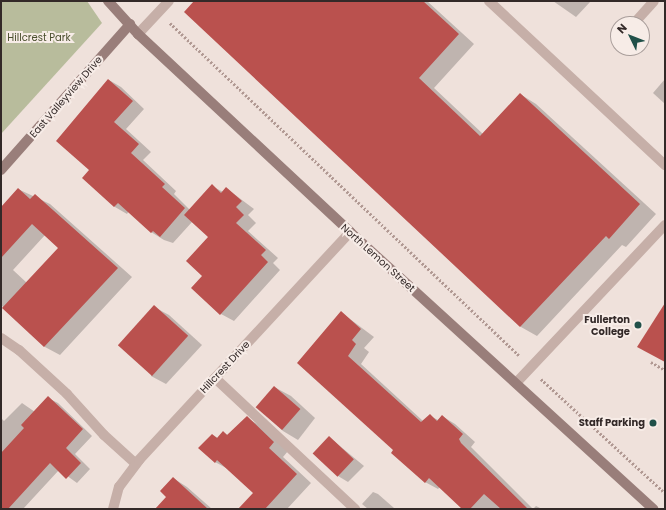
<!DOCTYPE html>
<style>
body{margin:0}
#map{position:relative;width:666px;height:510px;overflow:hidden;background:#efe1db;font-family:Poppins,sans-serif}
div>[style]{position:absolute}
.green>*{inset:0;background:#b8bc9c}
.shadow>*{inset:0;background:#0003}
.building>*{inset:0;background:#ba514e;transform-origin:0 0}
.path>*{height:2.5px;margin-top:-1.25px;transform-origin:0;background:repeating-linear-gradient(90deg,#b19993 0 2px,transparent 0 4px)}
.lane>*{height:10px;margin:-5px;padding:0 5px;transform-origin:5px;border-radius:5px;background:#c6afa8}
.street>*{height:10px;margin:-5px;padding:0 5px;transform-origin:5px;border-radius:5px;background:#c6afa8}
.secondary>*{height:10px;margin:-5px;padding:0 5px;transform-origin:5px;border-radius:5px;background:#997e7a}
.dots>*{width:11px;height:11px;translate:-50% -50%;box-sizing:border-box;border:2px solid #f7ece7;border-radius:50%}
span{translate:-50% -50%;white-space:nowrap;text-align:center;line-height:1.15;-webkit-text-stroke:4px #f7ece7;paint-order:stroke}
.park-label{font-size:10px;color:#4a4f2e}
.street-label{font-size:10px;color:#332928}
.poi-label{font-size:10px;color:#332928;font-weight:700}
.right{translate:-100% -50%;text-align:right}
.frame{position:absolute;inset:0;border:2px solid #332928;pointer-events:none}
.north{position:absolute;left:610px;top:16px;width:40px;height:40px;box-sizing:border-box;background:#f7ece7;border:1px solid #a99e9b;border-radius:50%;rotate:313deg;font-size:11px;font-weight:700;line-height:16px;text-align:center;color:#332928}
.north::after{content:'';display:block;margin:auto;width:14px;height:18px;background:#215049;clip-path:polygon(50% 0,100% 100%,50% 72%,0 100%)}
</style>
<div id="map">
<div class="green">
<div style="clip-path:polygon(1px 1px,87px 1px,102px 23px,1px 134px)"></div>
</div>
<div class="shadow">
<div style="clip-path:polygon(195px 1px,427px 1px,474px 44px,434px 88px,483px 134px,520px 94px,536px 104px,656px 214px,626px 247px,622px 245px,537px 336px,521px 327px,186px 12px)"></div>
<div style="clip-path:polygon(553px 1px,591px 1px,576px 17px)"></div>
<div style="clip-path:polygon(665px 79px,665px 104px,653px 93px)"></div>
<div style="clip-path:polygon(109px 80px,121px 87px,144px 109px,126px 129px,151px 152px,143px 160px,176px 191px,174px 194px,190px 210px,212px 186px,223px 192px,226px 188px,254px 209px,248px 215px,256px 223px,248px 231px,278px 258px,273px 263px,280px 270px,234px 321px,221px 314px,203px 276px,210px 237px,192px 222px,173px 243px,164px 240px,151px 232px,129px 211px,127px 214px,115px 207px,83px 178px,90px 170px)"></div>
<div style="clip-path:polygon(evenodd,18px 189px,50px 204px,132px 277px,60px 355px,45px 347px,1px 305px,1px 208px,18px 189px,45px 235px,59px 248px,27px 283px,13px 270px,45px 235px)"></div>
<div style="clip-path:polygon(154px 307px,169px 315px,202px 345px,166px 384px,151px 376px)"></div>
<div style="clip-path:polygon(342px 313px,374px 337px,364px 348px,369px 352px,361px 364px,423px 421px,430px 416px,438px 420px,442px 416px,455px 424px,475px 442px,471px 447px,533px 509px,464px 509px,440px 487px,438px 489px,425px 482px,395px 450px,299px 363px)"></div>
<div style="clip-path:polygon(276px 388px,291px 396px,315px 418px,298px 440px,283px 431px,257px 407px)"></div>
<div style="clip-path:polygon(48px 398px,58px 403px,92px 436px,75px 454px,90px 469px,77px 483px,59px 470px,23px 509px,10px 509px,1px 501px,1px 418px,4px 421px,22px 403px,35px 412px)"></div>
<div style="clip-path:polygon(247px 418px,261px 426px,288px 451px,283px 457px,311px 483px,287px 509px,240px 509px,255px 492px,230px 470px,215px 462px,212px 435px,218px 438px,223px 432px,228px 435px)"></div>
<div style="clip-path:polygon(329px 437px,364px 466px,348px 482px,338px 476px)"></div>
<div style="clip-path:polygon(173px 478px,187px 487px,212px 509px,159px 509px,168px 497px)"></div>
<div style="clip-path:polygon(373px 492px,378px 494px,394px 508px,368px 509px,362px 504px)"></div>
<div style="clip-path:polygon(536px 506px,542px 509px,533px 509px)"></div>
</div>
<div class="building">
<div style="clip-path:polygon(194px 1px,423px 1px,459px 34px,419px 78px,480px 136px,520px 93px,640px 204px,609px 239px,606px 236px,520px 327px,184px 12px)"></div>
<div style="clip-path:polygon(108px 79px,133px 101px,114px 122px,139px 144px,131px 153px,165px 184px,162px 187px,185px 208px,160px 237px,153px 231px,151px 233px,118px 203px,114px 207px,82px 178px,89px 170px,56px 141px)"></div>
<div style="clip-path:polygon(212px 184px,221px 193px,226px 187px,242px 201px,236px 207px,244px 215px,236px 223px,266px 250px,261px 255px,268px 262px,220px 315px,191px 288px,202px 276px,186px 261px,208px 237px,184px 215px)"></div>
<div style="clip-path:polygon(18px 188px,30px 199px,35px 194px,118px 268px,44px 347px,2px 308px,58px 248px,32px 224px,1px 258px,1px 207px)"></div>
<div style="clip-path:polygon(665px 303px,665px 362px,637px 347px)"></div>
<div style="left:154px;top:305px;width:46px;height:54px;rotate:42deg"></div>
<div style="clip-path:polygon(341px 311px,361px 329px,352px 340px,356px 344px,348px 356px,421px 422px,430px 414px,437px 421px,442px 415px,463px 434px,459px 439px,461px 443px,528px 509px,501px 509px,484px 494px,470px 509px,462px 509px,429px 478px,425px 483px,391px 453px,393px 450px,297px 363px)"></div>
<div style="left:274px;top:386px;width:35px;height:28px;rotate:41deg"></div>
<div style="clip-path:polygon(48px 396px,83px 429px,66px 448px,81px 463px,66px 479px,50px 463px,8px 509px,1px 509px,1px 453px,24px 428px,21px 425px)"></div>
<div style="clip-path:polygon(247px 416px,274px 442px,269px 448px,297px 474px,265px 509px,238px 509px,253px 493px,217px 460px,215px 463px,198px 448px,212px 434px,217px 438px,223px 431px,227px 435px)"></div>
<div style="left:329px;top:436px;width:34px;height:24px;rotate:43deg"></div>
<div style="clip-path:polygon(173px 477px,208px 509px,155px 509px,166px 497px,160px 491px)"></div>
</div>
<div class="path">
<div style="left:170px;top:23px;width:483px;rotate:43.6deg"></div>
<div style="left:651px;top:362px;width:16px;rotate:30deg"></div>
<div style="left:541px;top:379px;width:168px;rotate:42.6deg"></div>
</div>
<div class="lane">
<div style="left:489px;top:1px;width:241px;rotate:43deg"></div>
<div style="left:138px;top:34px;width:45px;rotate:-46.8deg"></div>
<div style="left:1px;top:338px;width:22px;rotate:34deg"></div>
<div style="left:19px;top:350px;width:65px;rotate:42.5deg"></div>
<div style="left:67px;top:394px;width:55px;rotate:47.9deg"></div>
<div style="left:104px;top:435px;width:43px;rotate:42.2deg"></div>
<div style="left:215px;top:378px;width:192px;rotate:43.1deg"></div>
<div style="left:516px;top:383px;width:217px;rotate:-46.7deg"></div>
</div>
<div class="street">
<div style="left:637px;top:20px;width:25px;rotate:-48deg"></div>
<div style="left:113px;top:509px;width:23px;rotate:-75deg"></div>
<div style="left:119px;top:487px;width:34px;rotate:-53deg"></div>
<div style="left:139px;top:460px;width:311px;rotate:-47.2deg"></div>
</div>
<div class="secondary">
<div style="left:108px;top:1px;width:45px;rotate:47.7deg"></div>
<div style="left:138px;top:34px;width:290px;rotate:43deg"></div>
<div style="left:350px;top:232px;width:411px;rotate:42.4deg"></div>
<div style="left:1px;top:170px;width:195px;rotate:-48.5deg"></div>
</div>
<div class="dots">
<div style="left:638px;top:325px;background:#215049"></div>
<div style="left:653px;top:423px;background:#215049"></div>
</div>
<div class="park-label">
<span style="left:39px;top:38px">Hillcrest Park</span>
</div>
<div class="street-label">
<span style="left:66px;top:97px;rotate:-49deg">East Valleyview Drive</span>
<span style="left:378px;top:258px;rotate:42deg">North Lemon Street</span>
<span style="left:225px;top:367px;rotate:-47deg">Hillcrest Drive</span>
</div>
<div class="poi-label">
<span class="right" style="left:630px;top:325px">Fullerton<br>College</span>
<span class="right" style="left:645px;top:423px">Staff Parking</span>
</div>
<div class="frame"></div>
<div class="north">N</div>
</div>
